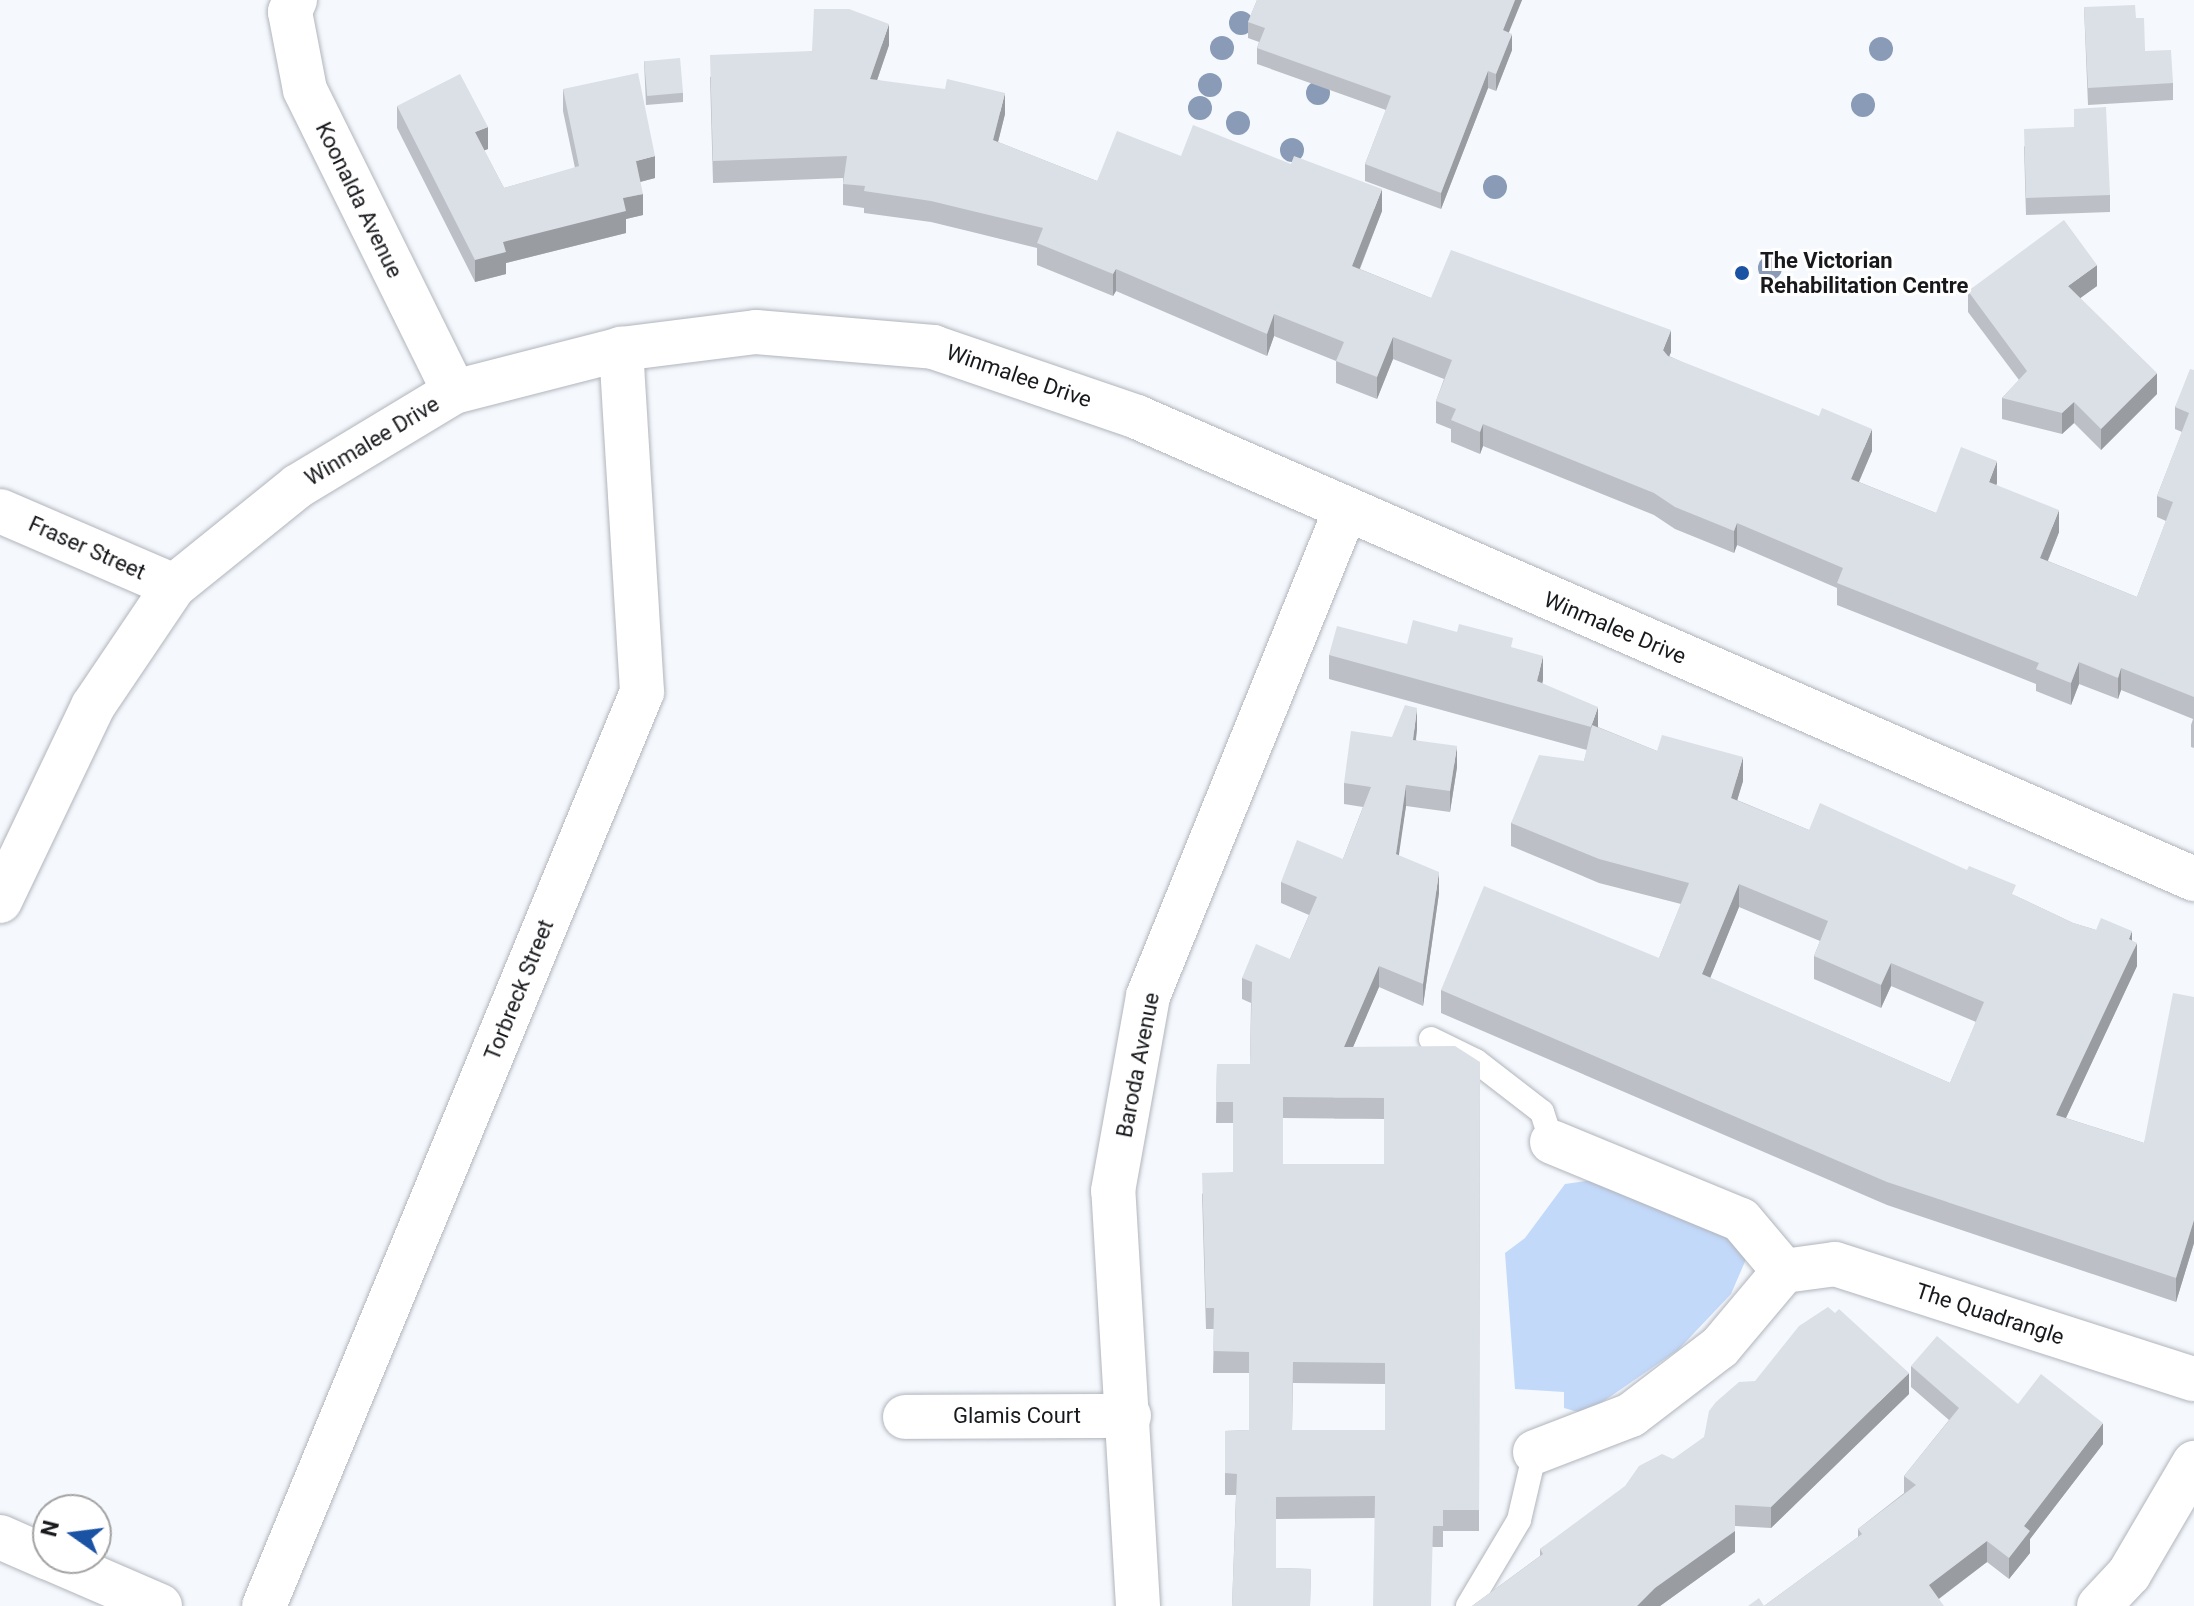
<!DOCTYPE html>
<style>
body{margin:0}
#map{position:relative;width:2194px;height:1606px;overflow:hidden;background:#f5f9fe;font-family:Roboto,sans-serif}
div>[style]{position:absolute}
.green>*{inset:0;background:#c3d9fa}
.roads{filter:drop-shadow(0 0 2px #b1b5bb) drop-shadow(0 0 2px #b1b5bb)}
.lane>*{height:24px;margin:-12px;padding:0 12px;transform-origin:12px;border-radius:12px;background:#fff}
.street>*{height:44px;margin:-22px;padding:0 22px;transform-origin:22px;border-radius:22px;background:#fff}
.trees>*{width:24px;height:24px;margin:-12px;border-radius:50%;background:#899bb6}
.wall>*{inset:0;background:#bcc0c6}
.shaded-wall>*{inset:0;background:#999ca1}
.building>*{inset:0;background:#dbdfe6;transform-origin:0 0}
.dots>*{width:22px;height:22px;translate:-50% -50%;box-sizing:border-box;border:4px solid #fff;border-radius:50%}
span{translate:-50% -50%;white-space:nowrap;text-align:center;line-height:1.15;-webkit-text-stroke:6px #fff;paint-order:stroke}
.street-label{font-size:22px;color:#18191c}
.poi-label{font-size:22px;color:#18191c;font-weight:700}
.left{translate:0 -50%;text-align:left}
.north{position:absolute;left:32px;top:1494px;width:80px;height:80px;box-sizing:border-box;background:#fff;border:2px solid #a3a3a4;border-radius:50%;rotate:284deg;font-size:22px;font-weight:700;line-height:32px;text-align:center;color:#18191c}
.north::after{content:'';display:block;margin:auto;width:28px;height:36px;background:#1b53a4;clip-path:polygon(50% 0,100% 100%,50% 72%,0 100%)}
</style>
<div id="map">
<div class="green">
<div style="clip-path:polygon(1593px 1180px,1729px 1235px,1747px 1257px,1731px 1294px,1678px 1350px,1585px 1414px,1564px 1408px,1564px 1392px,1515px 1389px,1505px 1253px,1525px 1238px,1565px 1184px)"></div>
</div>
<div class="roads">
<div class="lane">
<div style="left:1431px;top:1039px;width:50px;rotate:26.1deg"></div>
<div style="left:1476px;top:1061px;width:83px;rotate:37.7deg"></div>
<div style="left:1542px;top:1112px;width:32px;rotate:72deg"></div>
<div style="left:1468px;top:1606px;width:100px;rotate:-59.3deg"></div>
<div style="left:1519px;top:1520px;width:70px;rotate:-76.8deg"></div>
</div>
<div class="street">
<div style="left:295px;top:0;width:13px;rotate:113deg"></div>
<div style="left:290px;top:12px;width:79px;rotate:79.1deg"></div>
<div style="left:305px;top:90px;width:337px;rotate:63.7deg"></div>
<div style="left:0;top:511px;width:189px;rotate:23.3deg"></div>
<div style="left:0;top:901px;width:216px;rotate:-64.5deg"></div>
<div style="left:93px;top:706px;width:145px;rotate:-56deg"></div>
<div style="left:174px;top:586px;width:159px;rotate:-38.9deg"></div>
<div style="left:298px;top:486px;width:182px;rotate:-31.1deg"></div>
<div style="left:454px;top:392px;width:172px;rotate:-14.4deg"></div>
<div style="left:621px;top:349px;width:136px;rotate:-7.2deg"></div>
<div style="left:756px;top:332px;width:178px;rotate:4.8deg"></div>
<div style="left:933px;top:347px;width:216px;rotate:18.9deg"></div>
<div style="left:1137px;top:417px;width:1154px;rotate:23.61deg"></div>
<div style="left:1552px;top:1142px;width:204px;rotate:22.4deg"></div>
<div style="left:1741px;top:1220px;width:67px;rotate:49.9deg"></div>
<div style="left:1784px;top:1271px;width:51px;rotate:-7.8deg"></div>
<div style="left:1835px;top:1264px;width:377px;rotate:17.8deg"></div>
<div style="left:905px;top:1417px;width:224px;rotate:-0.3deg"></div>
<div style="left:1535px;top:1452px;width:103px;rotate:-21.1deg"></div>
<div style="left:1631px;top:1415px;width:112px;rotate:-37.4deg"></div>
<div style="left:1720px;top:1347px;width:99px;rotate:-49.9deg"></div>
<div style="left:0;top:1537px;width:52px;rotate:23.6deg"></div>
<div style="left:49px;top:1558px;width:121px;rotate:23.4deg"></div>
<div style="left:264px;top:1606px;width:989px;rotate:-67.53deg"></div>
<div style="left:642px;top:692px;width:344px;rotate:-93.5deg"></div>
<div style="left:1138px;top:1606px;width:416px;rotate:-93.4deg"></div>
<div style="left:1113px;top:1191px;width:198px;rotate:-79.8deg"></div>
<div style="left:1148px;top:996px;width:523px;rotate:-67.89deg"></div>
<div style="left:2099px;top:1606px;width:44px;rotate:-46.8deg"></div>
<div style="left:2129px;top:1574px;width:129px;rotate:-59.6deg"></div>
</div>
</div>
<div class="trees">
<div style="left:1241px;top:23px"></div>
<div style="left:1222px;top:48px"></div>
<div style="left:1881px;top:49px"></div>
<div style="left:1210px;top:85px"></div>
<div style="left:1318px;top:93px"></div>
<div style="left:1863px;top:105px"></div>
<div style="left:1200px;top:108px"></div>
<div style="left:1238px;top:123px"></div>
<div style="left:1292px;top:150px"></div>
<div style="left:1495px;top:187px"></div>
<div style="left:1770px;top:268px"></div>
</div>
<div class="wall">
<div style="clip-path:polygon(1257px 0,1522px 0,1508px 32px,1512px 50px,1496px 91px,1488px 88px,1441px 209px,1365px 181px,1365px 164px,1386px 110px,1257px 64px,1257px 48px,1259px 42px,1248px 38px,1248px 22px)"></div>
<div style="clip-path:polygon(2084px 7px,2136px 18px,2145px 51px,2173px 83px,2173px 100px,2088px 105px)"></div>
<div style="clip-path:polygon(889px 45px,877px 80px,1005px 114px,998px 142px,1097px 181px,1181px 156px,1382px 211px,1360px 269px,1431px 298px,1671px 352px,1669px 356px,1872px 451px,1859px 482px,1936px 513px,1997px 483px,1996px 485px,2059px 532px,2048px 561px,2137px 597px,2166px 521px,2157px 517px,2157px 496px,2182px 432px,2175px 429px,2175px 407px,2194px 370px,2194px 748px,2191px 747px,2191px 725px,2193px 719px,2121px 690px,2118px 699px,2079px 684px,2071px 705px,2036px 691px,2036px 684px,1837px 605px,1837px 588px,1737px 545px,1734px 553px,1675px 529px,1654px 515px,1483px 446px,1480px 454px,1451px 442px,1451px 429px,1436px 423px,1436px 401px,1444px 379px,1393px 359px,1377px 399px,1336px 383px,1336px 361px,1274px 336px,1267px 356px,1116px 291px,1113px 296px,1037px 265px,1037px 248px,931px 222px,864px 213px,864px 208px,843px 205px,843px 178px,713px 183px,710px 77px,812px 51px)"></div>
<div style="clip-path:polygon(644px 61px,683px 93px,683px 102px,646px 105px)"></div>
<div style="clip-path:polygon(563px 89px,655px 178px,640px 182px,643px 215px,626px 219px,626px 233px,506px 263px,506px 274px,475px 282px,397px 128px,397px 106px,488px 149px,484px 150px,504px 188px,575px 168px,563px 111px)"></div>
<div style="clip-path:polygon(2024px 146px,2110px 195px,2110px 212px,2026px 215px)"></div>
<div style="clip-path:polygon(2097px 286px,2080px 298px,2157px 394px,2101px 450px,2074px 423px,2062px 434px,2002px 419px,2002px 398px,2019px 380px,1968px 312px,1968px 291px)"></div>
<div style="clip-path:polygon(evenodd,1407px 644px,1513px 648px,1543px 680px,1542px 683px,1598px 727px,1657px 751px,1743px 781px,1737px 800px,1809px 830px,2016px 896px,2073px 923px,2132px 941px,2137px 966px,2066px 1118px,2144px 1143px,2194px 997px,2194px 1243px,2176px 1302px,1887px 1205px,1441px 1013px,1441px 990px,1659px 958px,1681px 904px,1599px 883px,1511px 846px,1511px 823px,1584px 761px,1587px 750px,1329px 679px,1329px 655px,1407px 644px,1739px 907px,1820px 941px,1814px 956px,1814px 979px,1881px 1008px,1891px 986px,1976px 1022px,1950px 1083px,1710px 978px,1739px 907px)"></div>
<div style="clip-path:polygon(evenodd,1417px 729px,1416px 740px,1457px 767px,1450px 812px,1406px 806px,1398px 855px,1439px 893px,1423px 1006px,1379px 987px,1353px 1047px,1480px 1062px,1479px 1531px,1443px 1531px,1443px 1547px,1433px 1547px,1375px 1518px,1276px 1519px,1276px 1568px,1311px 1569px,1310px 1606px,1232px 1606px,1236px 1495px,1225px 1495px,1225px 1431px,1249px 1430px,1249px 1373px,1213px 1373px,1214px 1329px,1206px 1329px,1202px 1194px,1233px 1172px,1233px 1123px,1216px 1123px,1217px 1064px,1250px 1064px,1251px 1003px,1242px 999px,1242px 978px,1290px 959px,1309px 915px,1281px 903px,1281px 882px,1343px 859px,1363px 807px,1344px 804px,1344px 783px,1392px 737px,1417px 729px,1283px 1118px,1384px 1119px,1384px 1164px,1283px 1164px,1283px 1118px,1417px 729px,1293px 1383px,1385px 1384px,1385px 1430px,1292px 1430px,1293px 1383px)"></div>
<div style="clip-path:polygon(1911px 1366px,2018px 1404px,2103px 1444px,2030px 1539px,2030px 1553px,2009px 1579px,1987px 1562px,1939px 1599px,1764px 1606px,1858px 1537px,1858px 1529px,1904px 1493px,1904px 1476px,1949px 1420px,1911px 1387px)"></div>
<div style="clip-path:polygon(1909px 1394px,1771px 1528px,1735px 1526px,1735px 1552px,1660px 1606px,1472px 1606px,1540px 1556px,1540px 1549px,1673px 1459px)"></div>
</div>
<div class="shaded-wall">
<div style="clip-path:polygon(1515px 0,1522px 0,1503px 47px,1503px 30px)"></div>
<div style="clip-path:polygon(889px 24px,889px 45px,870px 101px,870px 79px)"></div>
<div style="clip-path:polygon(1512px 34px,1512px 50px,1496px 91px,1496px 74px)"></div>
<div style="clip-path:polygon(1488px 71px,1488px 88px,1441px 209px,1441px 193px)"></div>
<div style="clip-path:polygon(1005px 93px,1005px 114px,993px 162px,993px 140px)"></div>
<div style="clip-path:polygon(488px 127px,488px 149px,475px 154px,475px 132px)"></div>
<div style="clip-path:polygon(655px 156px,655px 178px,636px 183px,636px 161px)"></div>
<div style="clip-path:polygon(1382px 189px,1382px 211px,1352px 288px,1352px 266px)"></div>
<div style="clip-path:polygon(643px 194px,643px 215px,626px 219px,626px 233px,506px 263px,506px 274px,475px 282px,475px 260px,503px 242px,623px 198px)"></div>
<div style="clip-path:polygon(2097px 265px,2097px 286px,2068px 307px,2068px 286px)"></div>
<div style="clip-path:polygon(1116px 269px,1116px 291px,1113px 296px,1113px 274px)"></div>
<div style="clip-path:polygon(1274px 314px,1274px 336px,1267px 356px,1267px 334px)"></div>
<div style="clip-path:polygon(1671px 330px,1671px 352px,1663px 372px,1663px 350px)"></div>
<div style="clip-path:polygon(1393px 337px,1393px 359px,1377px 399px,1377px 377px)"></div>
<div style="clip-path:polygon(2157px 373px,2157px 394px,2101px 450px,2101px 429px)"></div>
<div style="clip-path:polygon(2074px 402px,2074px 423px,2062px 434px,2062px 413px)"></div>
<div style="clip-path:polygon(1483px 424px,1483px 446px,1480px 454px,1480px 432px)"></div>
<div style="clip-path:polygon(1872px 429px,1872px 451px,1851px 500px,1851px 479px)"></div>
<div style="clip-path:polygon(1997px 461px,1997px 483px,1989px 504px,1989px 482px)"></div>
<div style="clip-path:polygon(2059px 510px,2059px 532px,2040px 580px,2040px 558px)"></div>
<div style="clip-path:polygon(1737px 523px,1737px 545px,1734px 553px,1734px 531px)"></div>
<div style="clip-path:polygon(1543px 656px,1543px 680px,1537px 706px,1537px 681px)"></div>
<div style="clip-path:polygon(2079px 662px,2079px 684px,2071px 705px,2071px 683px)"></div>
<div style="clip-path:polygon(2121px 668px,2121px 690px,2118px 699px,2118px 678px)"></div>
<div style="clip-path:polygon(1598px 707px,1598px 731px,1591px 727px)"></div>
<div style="clip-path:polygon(1417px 708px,1417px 729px,1413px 761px,1413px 740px)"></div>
<div style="clip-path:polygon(1457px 746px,1457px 767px,1450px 812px,1450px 791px)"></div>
<div style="clip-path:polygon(1743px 757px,1743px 781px,1731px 821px,1731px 798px)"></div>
<div style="clip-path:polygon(1406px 785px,1406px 806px,1396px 875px,1396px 854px)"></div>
<div style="clip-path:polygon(1439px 872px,1439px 893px,1423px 1006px,1423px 984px)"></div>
<div style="clip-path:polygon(1739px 884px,1739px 907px,1702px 998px,1702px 974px)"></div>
<div style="clip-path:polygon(2132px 931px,2132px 953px,2137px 943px,2137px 966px,2056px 1139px,2056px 1115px)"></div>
<div style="clip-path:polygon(1891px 963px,1891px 986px,1881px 1008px,1881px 985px)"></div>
<div style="clip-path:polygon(1379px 966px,1379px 987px,1344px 1068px,1344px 1047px)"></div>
<div style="clip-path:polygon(2194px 1220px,2194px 1243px,2176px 1302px,2176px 1278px)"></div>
<div style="clip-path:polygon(1909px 1373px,1909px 1394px,1771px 1528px,1771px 1507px)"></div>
<div style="clip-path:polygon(2103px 1423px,2103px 1444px,2030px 1539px,2030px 1553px,2009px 1579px,2009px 1558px,2024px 1526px)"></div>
<div style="clip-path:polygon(1735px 1505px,1735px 1552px,1660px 1606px,1637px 1606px)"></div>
<div style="clip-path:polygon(1987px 1541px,1987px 1562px,1929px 1606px,1929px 1585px)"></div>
</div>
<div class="building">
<div style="clip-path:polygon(1257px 0,1515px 0,1503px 30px,1512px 34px,1496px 74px,1488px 71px,1441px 193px,1365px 164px,1391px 96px,1257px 48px,1265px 28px,1248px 22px)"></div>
<div style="clip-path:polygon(2135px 5px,2136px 18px,2144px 18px,2145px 51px,2171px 50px,2173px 83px,2088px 88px,2084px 7px)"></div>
<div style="clip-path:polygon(814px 9px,849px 9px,889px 24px,870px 79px,945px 89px,947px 79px,1005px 93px,993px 140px,1097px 181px,1117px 131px,1181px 156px,1193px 125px,1291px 164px,1294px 156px,1382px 189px,1352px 266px,1431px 298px,1451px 250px,1671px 330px,1663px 350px,1668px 356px,1819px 416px,1822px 408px,1872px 429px,1851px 479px,1936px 513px,1961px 447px,1997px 461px,1989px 482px,2059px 510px,2040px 558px,2137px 597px,2173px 502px,2157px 496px,2189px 413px,2175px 407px,2190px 369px,2194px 370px,2194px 697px,2121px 668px,2118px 678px,2079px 662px,2071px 683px,2036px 669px,2039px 663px,1837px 583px,1843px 568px,1737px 523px,1734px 531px,1675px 507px,1654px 493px,1483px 424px,1480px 432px,1451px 420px,1456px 409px,1436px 401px,1452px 360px,1393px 337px,1377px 377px,1336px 361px,1344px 342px,1274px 314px,1267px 334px,1116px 269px,1113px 274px,1037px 243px,1043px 228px,931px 201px,864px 191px,865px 186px,843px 184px,847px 156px,713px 161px,710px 55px,812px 51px)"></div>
<div style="left:680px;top:58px;width:35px;height:36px;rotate:85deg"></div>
<div style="clip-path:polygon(638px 73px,655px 156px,636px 161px,643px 194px,623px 198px,626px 211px,503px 242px,506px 252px,475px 260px,397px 106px,460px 74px,488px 127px,475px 132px,504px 188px,579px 166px,563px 89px)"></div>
<div style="clip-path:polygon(2106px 107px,2110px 195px,2026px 198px,2024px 129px,2074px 127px,2074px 109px)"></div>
<div style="clip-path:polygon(2064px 220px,2097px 265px,2068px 286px,2157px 373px,2101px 429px,2074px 402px,2062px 413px,2002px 398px,2027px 371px,1968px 291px)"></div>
<div style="clip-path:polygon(1413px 620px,1457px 632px,1459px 624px,1513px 638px,1511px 647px,1543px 656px,1537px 681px,1598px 707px,1591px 727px,1329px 655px,1337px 626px,1407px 644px)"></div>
<div style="clip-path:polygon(evenodd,1405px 705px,1417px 708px,1413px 740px,1457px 746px,1450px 791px,1406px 785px,1396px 854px,1439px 872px,1423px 984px,1379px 966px,1344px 1047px,1455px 1046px,1480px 1062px,1479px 1510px,1443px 1510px,1443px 1526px,1433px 1526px,1431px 1606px,1373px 1606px,1375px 1496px,1276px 1497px,1276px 1568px,1311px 1569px,1310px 1606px,1232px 1606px,1237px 1474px,1225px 1473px,1225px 1431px,1249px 1430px,1249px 1352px,1213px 1351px,1214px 1308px,1206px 1308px,1202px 1173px,1233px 1172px,1233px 1102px,1216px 1102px,1217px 1064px,1250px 1064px,1252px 982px,1242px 978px,1256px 944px,1290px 959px,1317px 897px,1281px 882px,1297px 840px,1343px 859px,1371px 787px,1344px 783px,1351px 731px,1392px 737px,1405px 705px,1283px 1097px,1384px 1098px,1384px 1164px,1283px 1164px,1283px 1097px,1405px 705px,1293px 1362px,1385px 1363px,1385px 1430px,1292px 1430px,1293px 1362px)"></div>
<div style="clip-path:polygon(evenodd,1592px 725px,1657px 751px,1662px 735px,1743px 757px,1731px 798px,1809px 830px,1820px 803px,1967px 870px,1969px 866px,2016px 885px,2012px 894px,2073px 923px,2096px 930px,2101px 918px,2132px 931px,2129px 939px,2137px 943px,2056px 1115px,2144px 1143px,2173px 993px,2194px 997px,2194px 1220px,2176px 1278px,1887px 1182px,1441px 990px,1484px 886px,1659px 958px,1689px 883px,1599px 859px,1511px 823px,1539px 755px,1584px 761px,1592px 725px,1739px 884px,1828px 921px,1814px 956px,1881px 985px,1891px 963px,1984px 1002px,1950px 1083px,1702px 974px,1739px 884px)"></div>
<div style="clip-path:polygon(1828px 1307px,1835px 1313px,1839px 1309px,1909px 1373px,1771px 1507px,1735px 1505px,1735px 1531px,1655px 1588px,1637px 1606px,1472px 1606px,1543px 1554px,1540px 1549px,1625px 1486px,1639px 1466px,1662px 1454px,1673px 1459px,1704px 1437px,1709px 1411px,1716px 1402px,1739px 1382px,1755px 1381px,1799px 1326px)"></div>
<div style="clip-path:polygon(1937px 1336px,2018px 1404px,2041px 1374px,2103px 1423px,2024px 1526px,2030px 1531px,2009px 1558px,1987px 1541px,1929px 1585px,1944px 1606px,1748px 1606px,1759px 1598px,1764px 1606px,1862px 1534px,1858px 1529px,1916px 1485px,1904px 1476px,1959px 1408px,1911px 1366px)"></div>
</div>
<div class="dots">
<div style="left:1742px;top:273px;background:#1b53a4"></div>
</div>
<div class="street-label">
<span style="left:359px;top:200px;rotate:64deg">Koonalda Avenue</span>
<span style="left:1019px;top:376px;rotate:19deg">Winmalee Drive</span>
<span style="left:372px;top:441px;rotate:-31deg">Winmalee Drive</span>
<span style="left:87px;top:548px;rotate:24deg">Fraser Street</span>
<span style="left:1615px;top:628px;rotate:23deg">Winmalee Drive</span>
<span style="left:519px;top:990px;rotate:-68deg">Torbreck Street</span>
<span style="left:1138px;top:1065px;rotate:-79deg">Baroda Avenue</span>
<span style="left:1990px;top:1314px;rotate:18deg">The Quadrangle</span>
<span style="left:1017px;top:1416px">Glamis Court</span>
</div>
<div class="poi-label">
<span class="left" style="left:1760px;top:273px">The Victorian<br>Rehabilitation Centre</span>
</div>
<div class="north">N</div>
</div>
